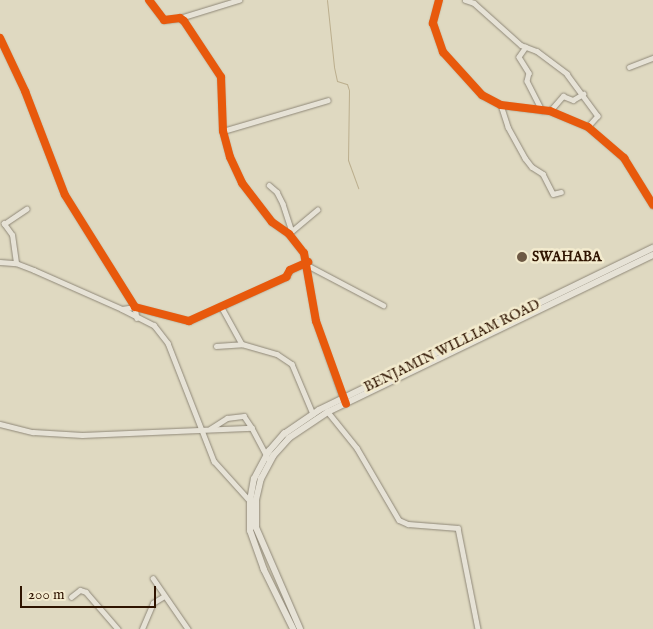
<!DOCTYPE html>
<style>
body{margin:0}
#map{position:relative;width:653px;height:629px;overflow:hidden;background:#dfd9c1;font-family:"IM FELL English",serif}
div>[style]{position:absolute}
.stream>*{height:1px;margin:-0.5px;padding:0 0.5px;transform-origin:0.5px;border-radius:0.5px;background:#bbae8d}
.roads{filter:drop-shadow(0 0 1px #8f8878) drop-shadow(0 0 1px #8f8878)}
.minor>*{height:4.5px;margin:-2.25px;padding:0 2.25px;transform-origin:2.25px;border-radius:2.25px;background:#e6e2d6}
.secondary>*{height:5.5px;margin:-2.75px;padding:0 2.75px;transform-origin:2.75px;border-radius:2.75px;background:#e6e2d6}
.cycleway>*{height:8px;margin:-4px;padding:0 4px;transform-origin:4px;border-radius:4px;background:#e8590c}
.dots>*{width:14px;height:14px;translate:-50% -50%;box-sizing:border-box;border:2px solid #f3ebce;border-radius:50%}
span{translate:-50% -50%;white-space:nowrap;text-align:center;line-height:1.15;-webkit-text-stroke:5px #f3ebce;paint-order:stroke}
.poi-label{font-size:14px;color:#2f1400;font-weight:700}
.left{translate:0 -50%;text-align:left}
.street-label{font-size:14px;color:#2f1400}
.scale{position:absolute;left:20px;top:586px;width:136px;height:22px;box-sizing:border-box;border:2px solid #2f1400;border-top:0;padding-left:6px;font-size:15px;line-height:18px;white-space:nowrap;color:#2f1400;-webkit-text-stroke:4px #f3ebce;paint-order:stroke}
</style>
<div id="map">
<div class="stream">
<div style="left:327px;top:0;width:67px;rotate:84deg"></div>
<div style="left:334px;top:67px;width:14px;rotate:78deg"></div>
<div style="left:337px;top:81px;width:10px;rotate:17deg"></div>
<div style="left:347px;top:84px;width:6px;rotate:72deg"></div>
<div style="left:349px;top:90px;width:70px;rotate:90.8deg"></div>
<div style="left:348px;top:160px;width:30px;rotate:70deg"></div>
</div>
<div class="roads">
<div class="minor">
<div style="left:149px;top:0;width:25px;rotate:53deg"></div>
<div style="left:164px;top:20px;width:16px;rotate:-7deg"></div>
<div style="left:180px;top:18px;width:5px;rotate:37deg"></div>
<div style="left:184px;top:21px;width:67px;rotate:56.5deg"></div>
<div style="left:221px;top:77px;width:54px;rotate:87.9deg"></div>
<div style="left:223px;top:131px;width:27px;rotate:75deg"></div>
<div style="left:230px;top:157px;width:29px;rotate:65deg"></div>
<div style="left:242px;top:183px;width:49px;rotate:52.4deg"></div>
<div style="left:272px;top:222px;width:21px;rotate:35deg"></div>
<div style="left:289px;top:234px;width:24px;rotate:52deg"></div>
<div style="left:304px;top:253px;width:69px;rotate:80deg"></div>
<div style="left:316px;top:321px;width:85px;rotate:70.7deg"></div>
<div style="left:439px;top:0;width:24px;rotate:105deg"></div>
<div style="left:433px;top:23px;width:31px;rotate:71deg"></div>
<div style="left:443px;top:52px;width:58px;rotate:47.8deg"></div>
<div style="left:482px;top:95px;width:21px;rotate:28deg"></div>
<div style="left:501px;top:105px;width:49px;rotate:7deg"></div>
<div style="left:550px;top:111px;width:41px;rotate:22.8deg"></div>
<div style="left:588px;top:127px;width:48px;rotate:40.7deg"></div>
<div style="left:624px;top:158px;width:55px;rotate:58.3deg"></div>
<div style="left:465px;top:0;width:9px;rotate:18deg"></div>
<div style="left:474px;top:3px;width:63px;rotate:41.8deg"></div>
<div style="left:521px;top:45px;width:17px;rotate:21deg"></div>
<div style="left:537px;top:51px;width:38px;rotate:37deg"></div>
<div style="left:567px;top:74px;width:52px;rotate:53.6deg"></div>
<div style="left:598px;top:116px;width:15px;rotate:132deg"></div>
<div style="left:180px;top:18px;width:62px;rotate:-17deg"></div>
<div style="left:0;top:38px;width:59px;rotate:64.7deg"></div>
<div style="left:25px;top:91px;width:111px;rotate:69deg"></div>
<div style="left:65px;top:195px;width:132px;rotate:58deg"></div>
<div style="left:135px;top:307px;width:56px;rotate:14.5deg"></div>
<div style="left:189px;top:321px;width:107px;rotate:-24.4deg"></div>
<div style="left:286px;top:277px;width:8px;rotate:-60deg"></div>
<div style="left:290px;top:270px;width:20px;rotate:-24deg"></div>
<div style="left:526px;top:47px;width:12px;rotate:125deg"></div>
<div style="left:519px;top:57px;width:19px;rotate:58deg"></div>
<div style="left:529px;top:73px;width:8px;rotate:104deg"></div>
<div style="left:527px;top:81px;width:33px;rotate:63deg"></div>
<div style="left:629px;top:67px;width:26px;rotate:-21deg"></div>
<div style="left:501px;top:105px;width:23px;rotate:72deg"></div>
<div style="left:508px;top:127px;width:35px;rotate:61deg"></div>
<div style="left:525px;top:158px;width:11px;rotate:52deg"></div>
<div style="left:532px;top:167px;width:13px;rotate:32deg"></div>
<div style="left:543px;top:174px;width:22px;rotate:63deg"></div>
<div style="left:553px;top:194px;width:8px;rotate:-14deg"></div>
<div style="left:550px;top:111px;width:20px;rotate:-49deg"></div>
<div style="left:563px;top:96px;width:11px;rotate:22deg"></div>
<div style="left:573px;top:100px;width:12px;rotate:-31deg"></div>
<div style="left:223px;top:131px;width:109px;rotate:-16.4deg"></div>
<div style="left:269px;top:185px;width:11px;rotate:41deg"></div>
<div style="left:277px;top:192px;width:13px;rotate:63deg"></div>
<div style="left:283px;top:204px;width:28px;rotate:72deg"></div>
<div style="left:292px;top:231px;width:33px;rotate:-40deg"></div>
<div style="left:0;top:262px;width:16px;rotate:4deg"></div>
<div style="left:16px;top:263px;width:19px;rotate:21deg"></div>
<div style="left:34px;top:270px;width:96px;rotate:23.9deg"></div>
<div style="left:122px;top:309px;width:13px;rotate:-9deg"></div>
<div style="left:135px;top:307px;width:11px;rotate:80deg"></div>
<div style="left:16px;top:263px;width:28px;rotate:-98deg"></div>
<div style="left:12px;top:235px;width:14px;rotate:-126deg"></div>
<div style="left:4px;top:224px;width:27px;rotate:-34deg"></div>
<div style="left:309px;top:266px;width:84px;rotate:27.8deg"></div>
<div style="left:221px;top:306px;width:43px;rotate:61.1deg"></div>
<div style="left:242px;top:344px;width:36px;rotate:16deg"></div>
<div style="left:277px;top:354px;width:18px;rotate:34deg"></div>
<div style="left:292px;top:364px;width:54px;rotate:67.2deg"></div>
<div style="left:122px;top:309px;width:36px;rotate:27deg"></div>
<div style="left:154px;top:325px;width:23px;rotate:52deg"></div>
<div style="left:168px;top:343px;width:127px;rotate:68.7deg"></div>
<div style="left:214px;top:461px;width:54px;rotate:48deg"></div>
<div style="left:216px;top:346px;width:26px;rotate:-4deg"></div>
<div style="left:328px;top:412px;width:46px;rotate:51.1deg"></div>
<div style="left:357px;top:448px;width:83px;rotate:59.7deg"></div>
<div style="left:399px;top:520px;width:10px;rotate:24deg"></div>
<div style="left:408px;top:524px;width:50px;rotate:4.6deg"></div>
<div style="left:458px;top:528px;width:103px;rotate:78.8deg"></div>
<div style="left:0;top:424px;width:34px;rotate:14deg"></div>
<div style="left:33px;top:432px;width:49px;rotate:3.5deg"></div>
<div style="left:82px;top:435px;width:170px;rotate:-2.4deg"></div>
<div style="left:252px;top:428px;width:34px;rotate:62deg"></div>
<div style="left:210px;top:429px;width:20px;rotate:-33deg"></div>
<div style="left:227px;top:418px;width:17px;rotate:-7deg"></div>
<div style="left:244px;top:416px;width:14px;rotate:56deg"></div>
<div style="left:153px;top:578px;width:62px;rotate:55.5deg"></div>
<div style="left:71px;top:597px;width:11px;rotate:-38deg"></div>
<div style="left:80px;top:590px;width:6px;rotate:18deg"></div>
<div style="left:86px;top:592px;width:49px;rotate:49.1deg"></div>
<div style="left:142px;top:629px;width:28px;rotate:-67deg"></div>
<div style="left:153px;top:603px;width:13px;rotate:-32deg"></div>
</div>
<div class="secondary">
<div style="left:293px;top:629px;width:66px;rotate:-116.2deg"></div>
<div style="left:264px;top:570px;width:41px;rotate:-109.7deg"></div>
<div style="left:250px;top:531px;width:30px;rotate:-90deg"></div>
<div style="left:250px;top:501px;width:22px;rotate:-80deg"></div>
<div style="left:254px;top:479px;width:32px;rotate:-62deg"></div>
<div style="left:269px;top:451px;width:23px;rotate:-49deg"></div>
<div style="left:284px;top:434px;width:42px;rotate:-34.4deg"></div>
<div style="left:319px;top:410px;width:371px;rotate:-25.9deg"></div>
<div style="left:300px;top:629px;width:110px;rotate:-113.5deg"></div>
<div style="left:256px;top:528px;width:28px;rotate:-90deg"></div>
<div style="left:256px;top:500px;width:22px;rotate:-77deg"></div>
<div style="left:261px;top:479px;width:26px;rotate:-62deg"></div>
<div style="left:273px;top:456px;width:24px;rotate:-48deg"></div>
<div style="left:289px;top:438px;width:47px;rotate:-33.7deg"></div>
<div style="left:328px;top:412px;width:361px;rotate:-25.8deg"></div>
</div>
</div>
<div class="cycleway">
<div style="left:149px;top:0;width:25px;rotate:53deg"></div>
<div style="left:164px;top:20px;width:16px;rotate:-7deg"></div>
<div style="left:180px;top:18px;width:5px;rotate:37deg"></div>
<div style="left:184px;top:21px;width:67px;rotate:56.5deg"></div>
<div style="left:221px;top:77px;width:54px;rotate:87.9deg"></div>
<div style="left:223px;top:131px;width:27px;rotate:75deg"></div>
<div style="left:230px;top:157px;width:29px;rotate:65deg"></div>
<div style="left:242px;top:183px;width:49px;rotate:52.4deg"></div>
<div style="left:272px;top:222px;width:21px;rotate:35deg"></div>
<div style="left:289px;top:234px;width:24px;rotate:52deg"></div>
<div style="left:304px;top:253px;width:69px;rotate:80deg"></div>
<div style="left:316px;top:321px;width:88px;rotate:70.1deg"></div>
<div style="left:439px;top:0;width:24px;rotate:105deg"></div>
<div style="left:433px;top:23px;width:31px;rotate:71deg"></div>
<div style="left:443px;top:52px;width:58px;rotate:47.8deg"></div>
<div style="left:482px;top:95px;width:21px;rotate:28deg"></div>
<div style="left:501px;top:105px;width:49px;rotate:7deg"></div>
<div style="left:550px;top:111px;width:41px;rotate:22.8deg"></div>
<div style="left:588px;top:127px;width:48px;rotate:40.7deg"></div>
<div style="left:624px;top:158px;width:55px;rotate:58.3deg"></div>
<div style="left:0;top:38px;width:59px;rotate:64.7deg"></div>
<div style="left:25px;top:91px;width:111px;rotate:69deg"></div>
<div style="left:65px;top:195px;width:132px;rotate:58deg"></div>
<div style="left:135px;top:307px;width:56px;rotate:14.5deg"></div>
<div style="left:189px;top:321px;width:107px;rotate:-24.4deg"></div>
<div style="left:286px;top:277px;width:8px;rotate:-60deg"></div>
<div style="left:290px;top:270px;width:20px;rotate:-24deg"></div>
</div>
<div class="dots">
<div style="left:522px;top:257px;background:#6d5944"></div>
</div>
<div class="poi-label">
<span class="left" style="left:532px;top:257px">SWAHABA</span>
</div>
<div class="street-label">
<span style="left:452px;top:346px;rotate:-26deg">BENJAMIN WILLIAM ROAD</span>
</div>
<div class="scale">200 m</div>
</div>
